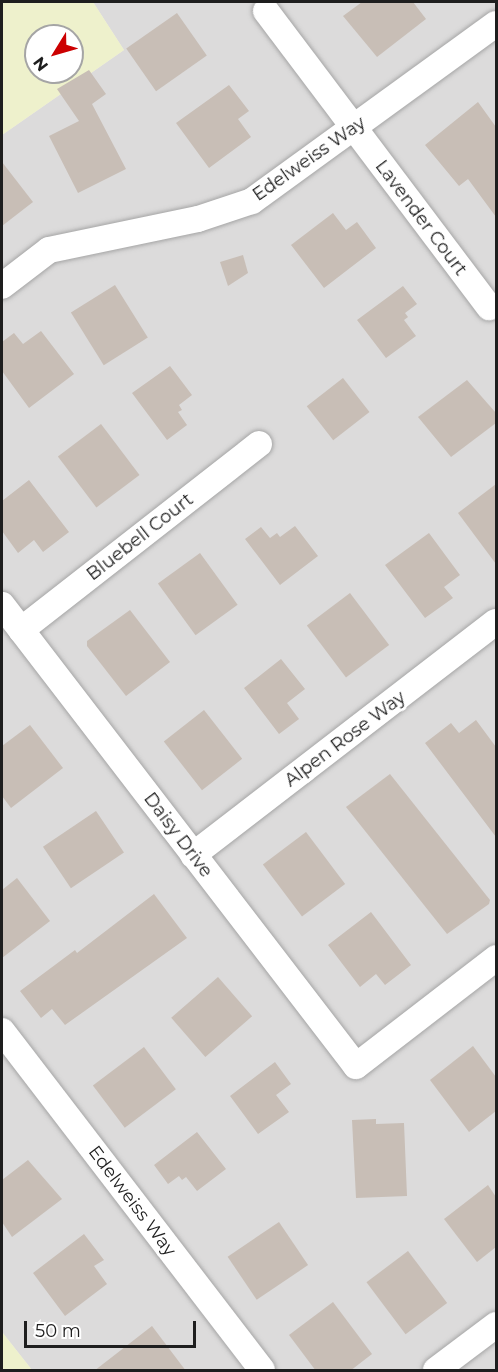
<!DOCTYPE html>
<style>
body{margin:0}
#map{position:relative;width:498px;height:1372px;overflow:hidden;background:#f0ece3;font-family:Montserrat,sans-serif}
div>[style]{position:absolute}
.residential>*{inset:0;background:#dcdbdb}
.farmland>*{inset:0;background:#eef1cc}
.building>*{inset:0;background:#c8beb6;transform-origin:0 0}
.roads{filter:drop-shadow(0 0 2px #a5a5a5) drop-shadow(0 0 2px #a5a5a5)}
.minor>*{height:26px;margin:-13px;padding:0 13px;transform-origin:13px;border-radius:13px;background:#fff}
span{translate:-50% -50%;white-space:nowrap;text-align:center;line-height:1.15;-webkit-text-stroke:6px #fff;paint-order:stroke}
.street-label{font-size:18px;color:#1e1e1e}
.frame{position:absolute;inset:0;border:3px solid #1e1e1e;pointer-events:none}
.north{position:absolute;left:24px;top:24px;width:60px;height:60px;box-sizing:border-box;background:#fff;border:2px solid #a5a5a5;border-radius:50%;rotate:233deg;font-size:16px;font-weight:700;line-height:24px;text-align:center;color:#1e1e1e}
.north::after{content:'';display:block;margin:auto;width:21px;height:27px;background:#cc0001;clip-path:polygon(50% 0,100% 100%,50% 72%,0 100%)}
.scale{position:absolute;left:24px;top:1321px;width:172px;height:27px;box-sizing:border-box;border:3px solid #1e1e1e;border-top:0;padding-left:8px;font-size:18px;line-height:21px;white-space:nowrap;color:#1e1e1e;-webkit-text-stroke:4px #fff;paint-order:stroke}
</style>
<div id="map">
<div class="residential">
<div style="clip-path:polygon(93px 2px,496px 2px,496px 1370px,32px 1370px,2px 1332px,2px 135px,124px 50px)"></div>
</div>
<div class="farmland">
<div style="clip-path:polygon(evenodd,2px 2px,93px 2px,124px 50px,2px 135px,2px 2px,36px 36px,72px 36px,72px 72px,36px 72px,36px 36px)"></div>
<div style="clip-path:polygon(2px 1332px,32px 1370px,2px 1370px)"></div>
</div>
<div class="building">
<div style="clip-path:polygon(362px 2px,413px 2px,426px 19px,377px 57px,343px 16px)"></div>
<div style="left:177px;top:13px;width:52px;height:62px;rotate:55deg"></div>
<div style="clip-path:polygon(89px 70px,106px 94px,92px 104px,126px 169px,78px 193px,49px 136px,79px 121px,57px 89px)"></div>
<div style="clip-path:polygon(229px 85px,249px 111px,238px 119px,251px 137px,209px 168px,176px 123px)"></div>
<div style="clip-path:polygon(478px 102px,496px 127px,496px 217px,468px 179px,459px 186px,425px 145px)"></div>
<div style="clip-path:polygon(2px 162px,33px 202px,2px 226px)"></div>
<div style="clip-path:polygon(333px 213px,346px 230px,357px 222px,376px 248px,324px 288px,291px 245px)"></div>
<div style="clip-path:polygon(243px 255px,248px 273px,228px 286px,220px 262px)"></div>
<div style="left:115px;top:285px;width:62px;height:52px;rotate:58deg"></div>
<div style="clip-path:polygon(403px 286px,417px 304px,405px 313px,408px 317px,404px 320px,416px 336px,386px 358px,357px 320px)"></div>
<div style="clip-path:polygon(41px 331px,74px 374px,29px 408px,2px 371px,2px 342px,14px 333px,23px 344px)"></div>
<div style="clip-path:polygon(170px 366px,192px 395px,179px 405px,182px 410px,178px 412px,187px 425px,167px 440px,132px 393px)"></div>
<div style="left:343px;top:378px;width:43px;height:46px;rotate:52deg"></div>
<div style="clip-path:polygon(467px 380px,496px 413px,496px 423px,451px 457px,418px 417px)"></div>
<div style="left:101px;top:424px;width:64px;height:54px;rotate:53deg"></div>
<div style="clip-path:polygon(29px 480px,69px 532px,43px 552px,34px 540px,18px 553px,2px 531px,2px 501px)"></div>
<div style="clip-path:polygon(496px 484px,496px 564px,458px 513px)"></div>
<div style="clip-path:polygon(295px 526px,318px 556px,280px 585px,245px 539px,261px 527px,270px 538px,277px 533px,280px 537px)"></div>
<div style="clip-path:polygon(429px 533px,460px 575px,444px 587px,453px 598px,425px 618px,385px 565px)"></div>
<div style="left:200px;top:553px;width:64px;height:52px;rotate:54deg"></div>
<div style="left:350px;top:593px;width:65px;height:54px;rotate:53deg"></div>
<div style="clip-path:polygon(130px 610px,170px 662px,126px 696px,87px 646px,87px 641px)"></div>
<div style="clip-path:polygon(281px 659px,305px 689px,287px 703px,299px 719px,279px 734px,244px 688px)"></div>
<div style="left:204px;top:710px;width:62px;height:51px;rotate:52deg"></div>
<div style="clip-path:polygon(476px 720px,496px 747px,496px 837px,425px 743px,451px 723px,459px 733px)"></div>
<div style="clip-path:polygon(30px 725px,63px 768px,11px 808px,2px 796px,2px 746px)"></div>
<div style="clip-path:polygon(390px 774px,490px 900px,489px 904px,447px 934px,346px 807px)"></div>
<div style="left:96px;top:811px;width:50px;height:64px;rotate:56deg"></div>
<div style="left:306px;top:832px;width:65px;height:54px;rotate:53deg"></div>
<div style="clip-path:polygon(17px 878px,50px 921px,2px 958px,2px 890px)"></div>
<div style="clip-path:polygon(154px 894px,187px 938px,65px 1025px,52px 1009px,41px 1018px,20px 991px,75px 950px,77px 953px)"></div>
<div style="clip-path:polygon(371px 912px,411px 965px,385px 985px,376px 974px,360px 987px,328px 945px)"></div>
<div style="left:218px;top:977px;width:52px;height:62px;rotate:49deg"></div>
<div style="clip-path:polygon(473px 1046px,496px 1077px,496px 1111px,469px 1132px,430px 1080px)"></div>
<div style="left:144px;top:1047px;width:53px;height:64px;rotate:53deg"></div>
<div style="clip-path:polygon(275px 1062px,291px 1084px,276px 1095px,289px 1112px,258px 1134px,230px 1096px)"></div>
<div style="clip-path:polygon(376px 1119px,376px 1124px,404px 1123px,407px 1196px,356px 1198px,352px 1120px)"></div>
<div style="clip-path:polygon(197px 1132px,226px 1169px,197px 1191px,186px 1177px,182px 1180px,179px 1176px,168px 1184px,154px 1165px)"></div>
<div style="clip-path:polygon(28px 1160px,62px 1199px,12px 1237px,2px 1222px,2px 1180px)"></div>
<div style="clip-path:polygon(488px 1185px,496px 1197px,496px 1247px,477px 1262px,444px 1219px)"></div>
<div style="left:279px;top:1222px;width:52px;height:62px;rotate:56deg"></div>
<div style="clip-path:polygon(84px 1234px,104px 1260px,94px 1266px,107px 1284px,65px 1316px,33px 1273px)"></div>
<div style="left:408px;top:1251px;width:65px;height:52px;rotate:53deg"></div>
<div style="clip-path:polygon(333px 1302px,372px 1354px,350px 1371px,316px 1371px,289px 1335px)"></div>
<div style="clip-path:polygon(152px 1326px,186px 1371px,94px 1371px)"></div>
</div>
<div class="roads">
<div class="minor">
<div style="left:266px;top:11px;width:371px;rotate:53deg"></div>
<div style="left:2px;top:286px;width:59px;rotate:-37.5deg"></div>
<div style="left:49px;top:250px;width:152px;rotate:-11.8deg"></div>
<div style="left:198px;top:219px;width:57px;rotate:-18.4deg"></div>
<div style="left:252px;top:201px;width:301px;rotate:-36deg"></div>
<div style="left:2px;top:605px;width:581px;rotate:52.48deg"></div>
<div style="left:356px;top:1066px;width:177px;rotate:-37.6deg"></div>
<div style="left:21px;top:630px;width:302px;rotate:-38deg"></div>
<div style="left:193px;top:855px;width:382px;rotate:-37.6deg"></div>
<div style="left:2px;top:1031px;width:427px;rotate:52.5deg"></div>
<div style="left:436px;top:1370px;width:75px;rotate:-36.9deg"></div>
</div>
</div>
<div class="street-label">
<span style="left:309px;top:159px;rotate:-35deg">Edelweiss Way</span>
<span style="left:421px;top:218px;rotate:53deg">Lavender Court</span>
<span style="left:140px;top:537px;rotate:-38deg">Bluebell Court</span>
<span style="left:345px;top:739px;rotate:-37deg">Alpen Rose Way</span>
<span style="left:178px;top:835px;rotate:53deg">Daisy Drive</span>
<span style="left:132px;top:1201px;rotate:53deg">Edelweiss Way</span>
</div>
<div class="frame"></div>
<div class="north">N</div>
<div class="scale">50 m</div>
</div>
